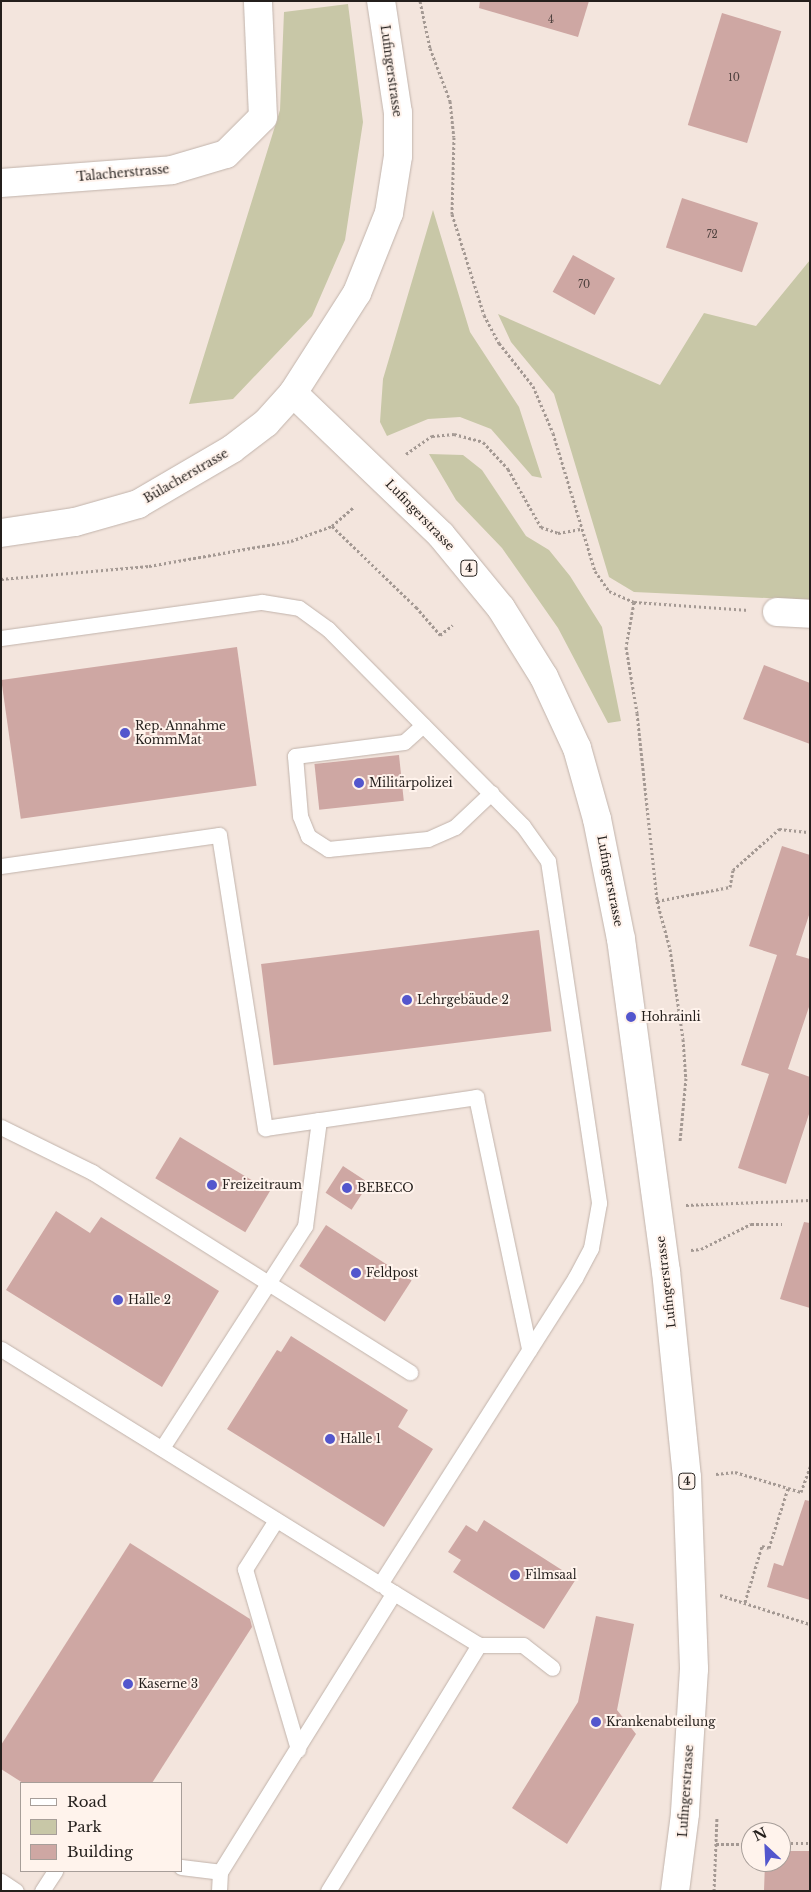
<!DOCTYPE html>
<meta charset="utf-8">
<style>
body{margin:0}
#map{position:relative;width:811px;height:1892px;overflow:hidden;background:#f3e5dd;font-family:"Libre Baskerville",serif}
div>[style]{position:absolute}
.green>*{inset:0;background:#c8c7a7}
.building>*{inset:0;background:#cea7a3;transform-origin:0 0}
.path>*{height:3px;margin-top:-1.5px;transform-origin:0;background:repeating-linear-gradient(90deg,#a49993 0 2.5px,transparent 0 5px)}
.roads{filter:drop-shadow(0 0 1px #c1b3ab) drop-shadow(0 0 1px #c1b3ab)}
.lane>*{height:15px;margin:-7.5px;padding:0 7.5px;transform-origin:7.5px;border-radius:7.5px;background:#fff}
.street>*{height:28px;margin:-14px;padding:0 14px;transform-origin:14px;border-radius:14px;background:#fff}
.secondary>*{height:28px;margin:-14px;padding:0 14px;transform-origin:14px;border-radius:14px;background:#fff}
.primary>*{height:28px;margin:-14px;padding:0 14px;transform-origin:14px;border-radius:14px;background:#fff}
.dots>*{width:14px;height:14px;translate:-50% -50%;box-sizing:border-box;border:2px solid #fff3ec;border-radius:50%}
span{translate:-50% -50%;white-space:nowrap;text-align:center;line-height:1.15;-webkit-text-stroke:4px #fff3ec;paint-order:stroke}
.number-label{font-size:10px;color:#4e413e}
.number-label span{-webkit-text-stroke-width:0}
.shield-label span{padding:1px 4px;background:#fff3ec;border:1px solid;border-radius:4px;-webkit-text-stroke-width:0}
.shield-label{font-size:11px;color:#241f1c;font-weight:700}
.street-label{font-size:12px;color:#241f1c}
.poi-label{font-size:12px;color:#241f1c}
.left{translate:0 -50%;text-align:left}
.frame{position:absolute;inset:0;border:2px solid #241f1c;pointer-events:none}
.legend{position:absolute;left:20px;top:1782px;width:162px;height:90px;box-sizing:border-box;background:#fff3ec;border:1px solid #a79e99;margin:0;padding:6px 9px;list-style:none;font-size:15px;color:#241f1c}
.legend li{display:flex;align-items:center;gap:10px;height:25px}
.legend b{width:25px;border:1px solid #a79e99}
.north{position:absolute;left:741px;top:1822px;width:50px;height:50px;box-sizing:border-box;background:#fff3ec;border:1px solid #a79e99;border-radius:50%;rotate:335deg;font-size:14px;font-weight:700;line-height:20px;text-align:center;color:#241f1c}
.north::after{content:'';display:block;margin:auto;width:18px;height:22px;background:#5356cd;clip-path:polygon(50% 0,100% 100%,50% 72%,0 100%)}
</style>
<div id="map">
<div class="green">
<div style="clip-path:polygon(348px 4px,363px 122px,345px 240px,312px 316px,233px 399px,189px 404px,280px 110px,284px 12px)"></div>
<div style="clip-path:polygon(433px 210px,470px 332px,519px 407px,542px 478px,532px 476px,491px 429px,460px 417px,428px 419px,387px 436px,380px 422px,383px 379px)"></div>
<div style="clip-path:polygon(810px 260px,810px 600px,634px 592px,609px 577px,554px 394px,511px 342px,498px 314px,660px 385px,704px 313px,756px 326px)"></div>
<div style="clip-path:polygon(429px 454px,463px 455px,482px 470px,526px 536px,549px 550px,570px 576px,602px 627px,621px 721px,608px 723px,558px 628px,502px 548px,456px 500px)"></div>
</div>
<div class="building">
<div style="clip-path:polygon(480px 1px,589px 1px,578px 37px,479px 8px)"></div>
<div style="left:722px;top:13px;width:62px;height:117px;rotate:17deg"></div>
<div style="left:682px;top:198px;width:80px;height:52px;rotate:18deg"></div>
<div style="left:573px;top:255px;width:48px;height:42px;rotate:29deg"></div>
<div style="left:237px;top:647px;width:140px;height:238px;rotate:82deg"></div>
<div style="clip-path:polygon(764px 665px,810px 683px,810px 744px,743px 719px)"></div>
<div style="left:399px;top:755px;width:46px;height:85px;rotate:84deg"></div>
<div style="clip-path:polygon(782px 846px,810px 855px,810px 912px,796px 955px,810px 959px,810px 1004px,788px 1069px,810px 1077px,810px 1111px,786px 1184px,738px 1168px,769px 1074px,741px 1065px,777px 955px,749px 946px)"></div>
<div style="left:539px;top:930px;width:102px;height:280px;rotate:83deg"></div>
<div style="left:180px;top:1137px;width:105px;height:48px;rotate:31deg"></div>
<div style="left:343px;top:1166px;width:31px;height:32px;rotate:33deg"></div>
<div style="clip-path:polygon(56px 1211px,90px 1233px,101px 1217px,219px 1291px,162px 1387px,6px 1290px)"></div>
<div style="clip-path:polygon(804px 1222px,810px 1223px,810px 1308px,780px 1299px)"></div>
<div style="left:326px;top:1225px;width:102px;height:49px;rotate:33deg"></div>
<div style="clip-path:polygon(291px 1336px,408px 1410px,398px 1427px,433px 1449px,384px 1527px,227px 1429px,277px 1350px,281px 1352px)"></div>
<div style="clip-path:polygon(805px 1500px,810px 1501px,810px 1600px,767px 1587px,774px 1563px,783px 1566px)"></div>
<div style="clip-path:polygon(484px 1520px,576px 1579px,544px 1629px,453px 1572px,461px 1560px,448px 1552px,466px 1525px,477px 1532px)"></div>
<div style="clip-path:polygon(130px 1543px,250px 1619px,252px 1627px,152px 1783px,23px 1783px,1px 1769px,1px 1745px)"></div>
<div style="clip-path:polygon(596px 1616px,634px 1624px,617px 1710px,636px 1734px,567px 1844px,512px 1808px,578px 1702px)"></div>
<div style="clip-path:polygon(781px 1851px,810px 1851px,810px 1891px,764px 1891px,765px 1862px,781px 1862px)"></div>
</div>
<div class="path">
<div style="left:420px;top:1px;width:48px;rotate:78deg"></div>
<div style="left:430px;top:48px;width:57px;rotate:69.3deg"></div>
<div style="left:450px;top:101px;width:36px;rotate:84deg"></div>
<div style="left:454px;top:137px;width:77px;rotate:91.5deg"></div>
<div style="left:452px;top:214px;width:106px;rotate:72.4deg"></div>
<div style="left:484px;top:315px;width:32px;rotate:62deg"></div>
<div style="left:499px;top:343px;width:55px;rotate:51.7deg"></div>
<div style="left:533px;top:386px;width:51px;rotate:66.9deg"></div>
<div style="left:553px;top:433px;width:144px;rotate:73.1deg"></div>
<div style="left:595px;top:571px;width:24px;rotate:55deg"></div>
<div style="left:609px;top:591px;width:27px;rotate:24deg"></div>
<div style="left:634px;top:602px;width:115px;rotate:4deg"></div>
<div style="left:406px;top:454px;width:32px;rotate:-35deg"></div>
<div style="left:432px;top:436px;width:22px;rotate:-5deg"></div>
<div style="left:454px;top:434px;width:30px;rotate:15deg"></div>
<div style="left:483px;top:442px;width:37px;rotate:47deg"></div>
<div style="left:508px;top:469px;width:67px;rotate:60.4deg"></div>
<div style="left:541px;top:527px;width:18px;rotate:19deg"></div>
<div style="left:558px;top:533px;width:23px;rotate:-10deg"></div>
<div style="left:332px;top:526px;width:117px;rotate:44deg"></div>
<div style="left:416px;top:607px;width:37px;rotate:49deg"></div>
<div style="left:440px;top:635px;width:16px;rotate:-38deg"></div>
<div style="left:1px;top:579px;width:149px;rotate:-5deg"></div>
<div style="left:149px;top:566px;width:144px;rotate:-10deg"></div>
<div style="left:291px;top:541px;width:44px;rotate:-20.1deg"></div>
<div style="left:332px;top:526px;width:29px;rotate:-41deg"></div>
<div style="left:634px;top:602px;width:46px;rotate:100.1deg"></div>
<div style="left:626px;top:647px;width:67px;rotate:80.5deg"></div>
<div style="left:637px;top:713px;width:189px;rotate:83.9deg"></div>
<div style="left:657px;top:901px;width:50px;rotate:74.8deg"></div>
<div style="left:670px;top:949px;width:91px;rotate:81.8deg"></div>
<div style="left:683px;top:1039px;width:39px;rotate:86deg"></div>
<div style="left:686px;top:1078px;width:63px;rotate:95.4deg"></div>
<div style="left:657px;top:901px;width:74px;rotate:-10.9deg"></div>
<div style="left:730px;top:887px;width:17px;rotate:-80deg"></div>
<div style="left:733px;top:870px;width:62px;rotate:-41.7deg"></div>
<div style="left:779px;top:829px;width:31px;rotate:6deg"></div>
<div style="left:686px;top:1205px;width:124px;rotate:-2.3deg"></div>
<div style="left:691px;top:1250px;width:10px;rotate:-6deg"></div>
<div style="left:701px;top:1249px;width:56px;rotate:-26.6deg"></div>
<div style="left:751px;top:1224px;width:31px"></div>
<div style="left:716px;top:1474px;width:19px;rotate:-6deg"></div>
<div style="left:735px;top:1472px;width:55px;rotate:16.8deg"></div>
<div style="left:720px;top:1595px;width:95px;rotate:17.9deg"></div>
<div style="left:745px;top:1602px;width:59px;rotate:-73.1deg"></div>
<div style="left:762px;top:1546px;width:7px;rotate:16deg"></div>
<div style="left:769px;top:1548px;width:63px;rotate:-72.4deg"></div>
<div style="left:788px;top:1488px;width:14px;rotate:17deg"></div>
<div style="left:801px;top:1492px;width:27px;rotate:-70deg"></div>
<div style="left:781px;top:1843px;width:29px"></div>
<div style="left:716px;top:1844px;width:35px"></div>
<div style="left:714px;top:1891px;width:74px;rotate:-87.7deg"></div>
</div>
<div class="roads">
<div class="lane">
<div style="left:1px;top:638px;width:263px;rotate:-7.9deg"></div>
<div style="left:262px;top:602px;width:37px;rotate:9deg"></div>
<div style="left:299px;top:608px;width:36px;rotate:36deg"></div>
<div style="left:328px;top:629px;width:277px;rotate:45.3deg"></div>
<div style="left:523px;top:826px;width:43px;rotate:54.5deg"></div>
<div style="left:548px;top:861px;width:346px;rotate:81.5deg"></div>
<div style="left:599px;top:1203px;width:46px;rotate:100.1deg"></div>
<div style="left:591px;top:1248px;width:34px;rotate:118deg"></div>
<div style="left:575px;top:1278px;width:363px;rotate:122.5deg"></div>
<div style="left:380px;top:1584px;width:446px;rotate:-148.2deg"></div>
<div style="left:423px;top:725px;width:25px;rotate:138deg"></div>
<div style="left:404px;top:742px;width:110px;rotate:172.7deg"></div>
<div style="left:295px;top:756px;width:60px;rotate:85.2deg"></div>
<div style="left:300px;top:816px;width:22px;rotate:68deg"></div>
<div style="left:308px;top:836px;width:24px;rotate:33deg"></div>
<div style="left:328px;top:849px;width:100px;rotate:-5.7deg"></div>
<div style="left:428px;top:839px;width:30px;rotate:-24deg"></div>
<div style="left:455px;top:827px;width:50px;rotate:-43.4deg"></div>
<div style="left:1px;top:866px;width:220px;rotate:-8.1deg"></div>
<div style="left:219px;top:835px;width:297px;rotate:81.1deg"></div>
<div style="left:265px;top:1128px;width:55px;rotate:-8.4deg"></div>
<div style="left:319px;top:1120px;width:107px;rotate:97.5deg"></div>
<div style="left:305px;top:1226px;width:264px;rotate:122.8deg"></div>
<div style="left:319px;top:1120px;width:159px;rotate:-8.3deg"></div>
<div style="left:476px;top:1097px;width:258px;rotate:78.1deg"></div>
<div style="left:1px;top:1127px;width:102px;rotate:26.3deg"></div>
<div style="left:92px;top:1172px;width:376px;rotate:32.2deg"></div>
<div style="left:276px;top:1520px;width:58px;rotate:122.3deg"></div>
<div style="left:245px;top:1569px;width:188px;rotate:73.6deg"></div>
<div style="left:386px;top:1588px;width:109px;rotate:31.5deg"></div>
<div style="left:479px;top:1645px;width:44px"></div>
<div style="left:523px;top:1645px;width:37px;rotate:38deg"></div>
<div style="left:181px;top:1867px;width:39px;rotate:7deg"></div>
<div style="left:1px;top:1881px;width:18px;rotate:34deg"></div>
<div style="left:42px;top:1891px;width:24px;rotate:-57deg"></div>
<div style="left:219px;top:1891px;width:19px;rotate:-87deg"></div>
<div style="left:220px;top:1872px;width:329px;rotate:-58.1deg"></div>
<div style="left:328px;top:1891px;width:289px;rotate:-58.5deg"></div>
</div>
<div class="street">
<div style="left:1px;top:183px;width:171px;rotate:-4.3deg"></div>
<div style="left:172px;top:170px;width:56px;rotate:-16.5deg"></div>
<div style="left:226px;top:154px;width:52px;rotate:-45deg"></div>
<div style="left:263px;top:117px;width:116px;rotate:-92.5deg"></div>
<div style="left:777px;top:612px;width:33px;rotate:3deg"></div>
</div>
<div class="secondary">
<div style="left:293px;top:393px;width:119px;rotate:-57.4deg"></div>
<div style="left:357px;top:293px;width:86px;rotate:-68.2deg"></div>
<div style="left:389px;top:213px;width:58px;rotate:-81deg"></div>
<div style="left:398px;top:156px;width:43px;rotate:-90deg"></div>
<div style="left:398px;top:113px;width:113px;rotate:-98.6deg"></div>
</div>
<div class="primary">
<div style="left:1px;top:533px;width:75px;rotate:-8.5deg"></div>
<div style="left:75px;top:522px;width:66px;rotate:-15.9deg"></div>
<div style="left:138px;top:504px;width:109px;rotate:-30.3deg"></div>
<div style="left:232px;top:449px;width:43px;rotate:-37.4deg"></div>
<div style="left:266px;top:423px;width:40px;rotate:-48deg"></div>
<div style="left:293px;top:393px;width:205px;rotate:43.8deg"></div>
<div style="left:441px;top:535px;width:94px;rotate:50.6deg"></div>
<div style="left:501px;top:608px;width:81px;rotate:58.1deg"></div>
<div style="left:544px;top:677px;width:78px;rotate:65.1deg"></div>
<div style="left:577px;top:748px;width:74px;rotate:74.3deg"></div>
<div style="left:597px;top:819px;width:122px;rotate:78.7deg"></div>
<div style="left:621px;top:939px;width:335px;rotate:82.3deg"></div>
<div style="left:666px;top:1271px;width:207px;rotate:84.2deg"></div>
<div style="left:687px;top:1477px;width:192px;rotate:87.9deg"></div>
<div style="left:694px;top:1669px;width:145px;rotate:93.6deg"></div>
<div style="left:685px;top:1814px;width:78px;rotate:97.4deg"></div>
</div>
</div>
<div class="dots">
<div style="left:125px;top:733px;background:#5356cd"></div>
<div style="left:359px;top:783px;background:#5356cd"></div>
<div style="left:407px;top:1000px;background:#5356cd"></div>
<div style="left:631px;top:1017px;background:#5356cd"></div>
<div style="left:212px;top:1185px;background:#5356cd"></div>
<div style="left:347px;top:1188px;background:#5356cd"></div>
<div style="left:356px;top:1273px;background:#5356cd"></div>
<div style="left:118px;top:1300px;background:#5356cd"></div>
<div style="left:330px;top:1439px;background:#5356cd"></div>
<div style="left:515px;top:1575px;background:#5356cd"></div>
<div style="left:128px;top:1684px;background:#5356cd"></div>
<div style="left:596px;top:1722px;background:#5356cd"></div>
</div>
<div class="number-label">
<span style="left:551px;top:20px">4</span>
<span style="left:734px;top:78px">10</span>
<span style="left:712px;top:235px">72</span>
<span style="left:584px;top:285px">70</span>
</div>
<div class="shield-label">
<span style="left:469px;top:568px">4</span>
<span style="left:687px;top:1481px">4</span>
</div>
<div class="street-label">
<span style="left:391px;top:71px;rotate:82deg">Lufingerstrasse</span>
<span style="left:123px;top:173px;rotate:-5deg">Talacherstrasse</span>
<span style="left:186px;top:476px;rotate:-30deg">Bülacherstrasse</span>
<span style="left:420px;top:515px;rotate:46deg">Lufingerstrasse</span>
<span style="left:610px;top:881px;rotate:79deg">Lufingerstrasse</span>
<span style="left:666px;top:1282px;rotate:-97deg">Lufingerstrasse</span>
<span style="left:686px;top:1791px;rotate:-86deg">Lufingerstrasse</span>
</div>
<div class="poi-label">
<span class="left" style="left:135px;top:733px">Rep. Annahme<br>KommMat</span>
<span class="left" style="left:369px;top:783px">Militärpolizei</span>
<span class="left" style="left:417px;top:1000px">Lehrgebäude 2</span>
<span class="left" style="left:641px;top:1017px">Hohrainli</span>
<span class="left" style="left:222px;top:1185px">Freizeitraum</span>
<span class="left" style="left:357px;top:1188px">BEBECO</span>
<span class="left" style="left:366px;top:1273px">Feldpost</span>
<span class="left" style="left:128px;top:1300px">Halle 2</span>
<span class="left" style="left:340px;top:1439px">Halle 1</span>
<span class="left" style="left:525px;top:1575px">Filmsaal</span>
<span class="left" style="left:138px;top:1684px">Kaserne 3</span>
<span class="left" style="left:606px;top:1722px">Krankenabteilung</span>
</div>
<div class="frame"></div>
<ul class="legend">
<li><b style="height:6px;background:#fff"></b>Road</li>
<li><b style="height:14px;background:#c8c7a7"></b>Park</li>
<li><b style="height:14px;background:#cea7a3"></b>Building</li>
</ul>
<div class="north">N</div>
</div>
